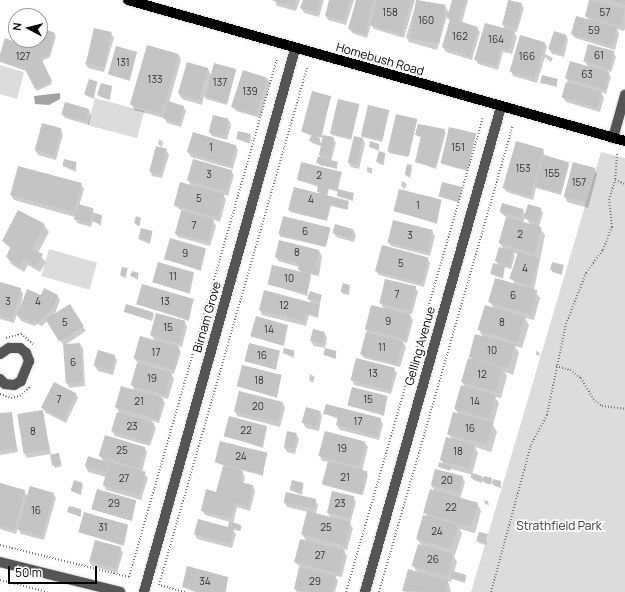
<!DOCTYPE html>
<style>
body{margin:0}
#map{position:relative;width:625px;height:592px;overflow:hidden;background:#fff;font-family:Manrope,sans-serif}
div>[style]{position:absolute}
.green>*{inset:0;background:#dcdcdc;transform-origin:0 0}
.water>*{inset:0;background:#a3a3a3}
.shadow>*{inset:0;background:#0003;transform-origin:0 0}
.building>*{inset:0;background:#c4c4c4;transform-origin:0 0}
.path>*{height:2px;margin-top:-1px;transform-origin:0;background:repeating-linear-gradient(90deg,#777 0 1px,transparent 0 3px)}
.roads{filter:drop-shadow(0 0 1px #dbdbdb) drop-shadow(0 0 1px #dbdbdb)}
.minor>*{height:10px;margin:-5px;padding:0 5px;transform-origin:5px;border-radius:5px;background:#555}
.major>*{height:10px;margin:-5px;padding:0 5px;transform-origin:5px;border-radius:5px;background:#000}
span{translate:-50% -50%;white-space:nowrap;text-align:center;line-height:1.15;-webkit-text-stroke:3.5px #fff;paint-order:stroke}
.number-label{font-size:10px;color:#313131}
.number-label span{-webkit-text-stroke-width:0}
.street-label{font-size:12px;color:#000}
.park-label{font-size:12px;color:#333}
.north{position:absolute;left:8px;top:8px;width:40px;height:40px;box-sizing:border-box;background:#fff;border:1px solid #999;border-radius:50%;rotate:277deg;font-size:11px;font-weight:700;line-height:16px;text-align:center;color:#000}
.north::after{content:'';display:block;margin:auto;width:14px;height:18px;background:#000;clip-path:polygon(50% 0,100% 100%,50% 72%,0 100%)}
.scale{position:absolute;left:8px;top:566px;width:89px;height:18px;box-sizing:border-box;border:2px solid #000;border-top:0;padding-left:5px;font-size:12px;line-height:14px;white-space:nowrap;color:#000;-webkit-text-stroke:3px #fff;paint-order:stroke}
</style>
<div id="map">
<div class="green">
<div style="clip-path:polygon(0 65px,24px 72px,17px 99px,0 94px)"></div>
<div style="left:95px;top:98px;width:51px;height:28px;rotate:15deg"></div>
<div style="clip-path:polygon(601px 152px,625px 158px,625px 592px,471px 592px)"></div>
<div style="left:49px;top:249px;width:50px;height:28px;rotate:16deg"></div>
</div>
<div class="water">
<div style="clip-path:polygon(60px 93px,60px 99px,49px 105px,35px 104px,34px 96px)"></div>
</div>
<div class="shadow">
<div style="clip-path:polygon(300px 0,296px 11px,277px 6px,275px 1px)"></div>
<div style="clip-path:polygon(304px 0,324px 0,319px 17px,304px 13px,301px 8px)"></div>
<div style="clip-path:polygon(330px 0,354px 0,346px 25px,328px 20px,326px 16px)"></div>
<div style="clip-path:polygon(357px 0,415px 0,404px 38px,374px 29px,371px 25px,367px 38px,352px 33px,349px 28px)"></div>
<div style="clip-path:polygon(417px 0,445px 6px,449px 13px,453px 0,468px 0,462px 23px,477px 28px,480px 32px,472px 60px,446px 52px,443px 47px,450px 22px,447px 16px,437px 50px,409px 42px,406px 37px)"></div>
<div style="clip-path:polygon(509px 0,521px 4px,524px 8px,517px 32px,513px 31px,517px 37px,512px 54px,503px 52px,498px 70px,478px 64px,476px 59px,506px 30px,502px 24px)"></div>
<div style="clip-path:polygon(590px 0,625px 0,625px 29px,624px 31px,617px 29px,619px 34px,615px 50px,575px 38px,572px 34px,589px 21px,586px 16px)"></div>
<div style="clip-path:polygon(40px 28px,56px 36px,50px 57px,42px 61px,52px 84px,37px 91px,26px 71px,0 62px,0 57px,30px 40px,40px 40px)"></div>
<div style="clip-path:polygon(111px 33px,114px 38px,104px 72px,88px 68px,85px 63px)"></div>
<div style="clip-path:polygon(566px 35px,568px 40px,564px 57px,552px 54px,549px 49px)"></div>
<div style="clip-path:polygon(545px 43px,547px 47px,545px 54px,553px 58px,551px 62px,545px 57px,537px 83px,513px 76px,511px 71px)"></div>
<div style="clip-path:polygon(613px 52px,616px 57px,611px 72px,607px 71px,611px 77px,606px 94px,601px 92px,604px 98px,600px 112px,566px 102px,563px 97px,569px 84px,566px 78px,588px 67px,585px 61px)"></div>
<div style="clip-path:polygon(136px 53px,130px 81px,110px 75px,109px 73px)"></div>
<div style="clip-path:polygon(179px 55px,181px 60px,169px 103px,183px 106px,186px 111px,181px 127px,167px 123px,164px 118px,134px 110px,132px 105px)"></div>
<div style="clip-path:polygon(188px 63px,208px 69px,211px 75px,236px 70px,227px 105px,206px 99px,204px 96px,202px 105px,182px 99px,179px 94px)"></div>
<div style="clip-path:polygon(268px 79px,270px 83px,260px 118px,236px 111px,233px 107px)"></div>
<div style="clip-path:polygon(557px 80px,557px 87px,541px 83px)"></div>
<div style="clip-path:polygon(97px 83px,94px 99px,87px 96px,85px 94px)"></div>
<div style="clip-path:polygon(112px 87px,110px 100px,100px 97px,99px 95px)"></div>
<div style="clip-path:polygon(evenodd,330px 97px,322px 136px,333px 138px,336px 143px,331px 161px,337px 162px,337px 169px,319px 165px,321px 158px,319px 154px,321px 146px,312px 143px,312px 136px,303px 132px,330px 97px,318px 137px,323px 138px,321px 143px,320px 140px,318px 137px)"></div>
<div style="clip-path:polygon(65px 103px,89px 110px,91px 115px,89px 125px,65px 118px,62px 114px)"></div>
<div style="clip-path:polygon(358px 105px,351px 140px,332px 135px,330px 133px)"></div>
<div style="clip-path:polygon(388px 111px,382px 142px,362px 137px,361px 135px)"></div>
<div style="clip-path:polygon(229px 120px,231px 125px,227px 140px,212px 136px,209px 131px)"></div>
<div style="clip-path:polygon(416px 120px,408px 157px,389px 153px,388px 151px)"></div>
<div style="clip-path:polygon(425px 125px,446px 132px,436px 169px,416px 162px,422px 138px,416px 135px)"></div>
<div style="clip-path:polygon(61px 129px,63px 134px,56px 160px,38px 155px,35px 150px)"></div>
<div style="clip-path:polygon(475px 134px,467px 171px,442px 164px,441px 162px)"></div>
<div style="clip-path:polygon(251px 135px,250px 144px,237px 139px)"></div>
<div style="clip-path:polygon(354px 137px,363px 139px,365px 144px,359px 169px,351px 167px,348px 162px)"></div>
<div style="clip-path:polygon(159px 139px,163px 142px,162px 147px,158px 144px)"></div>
<div style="clip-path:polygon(379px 144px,379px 151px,370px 147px)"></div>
<div style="clip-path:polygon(235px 145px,238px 150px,233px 169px,191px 157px,188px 152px)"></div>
<div style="clip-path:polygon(166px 150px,169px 155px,162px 178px,152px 176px,150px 171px)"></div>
<div style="clip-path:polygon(543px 150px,545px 156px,569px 165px,561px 195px,536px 188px,533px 200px,507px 192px,504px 188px)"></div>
<div style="clip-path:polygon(385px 154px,384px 165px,379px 164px,377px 162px)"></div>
<div style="clip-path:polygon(76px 163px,76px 172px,63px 166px)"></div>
<div style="clip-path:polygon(574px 163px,594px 169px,597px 174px,588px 208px,567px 202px,565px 197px)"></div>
<div style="clip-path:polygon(407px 165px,412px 168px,410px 178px,405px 175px)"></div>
<div style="clip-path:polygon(367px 167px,372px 168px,372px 174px,367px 172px)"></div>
<div style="clip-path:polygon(231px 171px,234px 175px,228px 196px,223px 194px,226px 200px,220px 222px,212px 219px,216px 226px,210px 246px,178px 237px,175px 233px,182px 211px,174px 205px,191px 186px,188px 180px)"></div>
<div style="clip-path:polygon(341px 173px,338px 190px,353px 194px,353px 201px,339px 197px,338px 192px,329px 189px,327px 197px,348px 202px,348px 210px,331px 206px,327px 221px,290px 212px,289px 210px,319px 195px,319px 187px,298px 180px)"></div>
<div style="clip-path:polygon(402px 181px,407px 184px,405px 189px,401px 186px)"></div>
<div style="clip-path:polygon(81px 184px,84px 189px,79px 206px,92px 209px,95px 214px,102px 216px,101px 226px,93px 220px,91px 227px,77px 223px,75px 217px,14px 200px,11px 195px)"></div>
<div style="clip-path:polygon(461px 188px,459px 203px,440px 196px)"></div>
<div style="clip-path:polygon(441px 201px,437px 224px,395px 211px)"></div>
<div style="clip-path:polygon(evenodd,540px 208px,543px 213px,539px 227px,545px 235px,534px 290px,540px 298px,534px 320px,525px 318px,529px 325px,522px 348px,515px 346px,519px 353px,513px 375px,505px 372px,507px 376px,501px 398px,495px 397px,499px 403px,493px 425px,497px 432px,491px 452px,475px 447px,478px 453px,472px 474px,482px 477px,484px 480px,491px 479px,493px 483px,501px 482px,501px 488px,494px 486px,492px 482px,491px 485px,485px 483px,483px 480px,482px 483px,473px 480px,473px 475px,451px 469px,450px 471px,439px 467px,444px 465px,441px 460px,452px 439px,448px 434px,459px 415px,455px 409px,466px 388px,462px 382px,472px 360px,470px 357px,483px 337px,479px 330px,494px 309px,490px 302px,515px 285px,512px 278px,518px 254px,513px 253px,515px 256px,511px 269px,505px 267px,503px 279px,491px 274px,498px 265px,496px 261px,503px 249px,500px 243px,507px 218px,500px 212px,523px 210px,526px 216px,540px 208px,525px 216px,530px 224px,523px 223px,525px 216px)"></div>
<div style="left:284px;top:218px;width:47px;height:19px;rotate:13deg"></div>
<div style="clip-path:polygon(140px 219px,140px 226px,136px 225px,135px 223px)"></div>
<div style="clip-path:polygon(44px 225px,49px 232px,38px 253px,46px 262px,40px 272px,28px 265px,24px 272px,11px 264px,7px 257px,11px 249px,3px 241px)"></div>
<div style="clip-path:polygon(335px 226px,353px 230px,356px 235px,354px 242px,336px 237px,334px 233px)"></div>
<div style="clip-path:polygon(432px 231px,435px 236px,430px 256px,391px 246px,388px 242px)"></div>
<div style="clip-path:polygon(152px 232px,150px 244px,140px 240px,139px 238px)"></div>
<div style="clip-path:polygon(280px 241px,319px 251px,322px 256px,319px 276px,309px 274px,311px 277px,307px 296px,268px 284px,301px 273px,299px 267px,278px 261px,276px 257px)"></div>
<div style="clip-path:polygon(206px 249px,201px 271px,166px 259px)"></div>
<div style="clip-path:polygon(427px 258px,430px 263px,424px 287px,379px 275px,376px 271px)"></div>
<div style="clip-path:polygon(553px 263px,563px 266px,562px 275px,552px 272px)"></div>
<div style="clip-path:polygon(127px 269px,126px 278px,122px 277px,121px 275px)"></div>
<div style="clip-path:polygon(194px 273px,190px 294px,153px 282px)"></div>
<div style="clip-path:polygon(138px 274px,138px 280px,131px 276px)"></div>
<div style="clip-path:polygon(0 283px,20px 289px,23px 294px,19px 315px,41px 296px,57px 295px,60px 300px,54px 316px,69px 305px,86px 331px,65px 345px,80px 344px,83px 348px,85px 386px,69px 388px,67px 383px,64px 346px,48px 320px,42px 326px,37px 324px,35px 326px,21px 321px,17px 314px,14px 323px,0 319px)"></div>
<div style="clip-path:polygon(350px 286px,349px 295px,343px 294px,342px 292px)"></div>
<div style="clip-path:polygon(415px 287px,418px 292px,412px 314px,409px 314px,413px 320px,407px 343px,403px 342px,406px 347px,400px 367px,364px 358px,361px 354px,368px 334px,366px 329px,384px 309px,380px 302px)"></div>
<div style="clip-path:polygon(321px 295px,318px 318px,309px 315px,306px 326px,262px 315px,260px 310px,311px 303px,309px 299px)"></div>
<div style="clip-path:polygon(193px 300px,189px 321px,137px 304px)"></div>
<div style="clip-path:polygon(125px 312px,153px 313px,154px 315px,152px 321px)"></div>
<div style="clip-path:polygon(185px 322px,187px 327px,182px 347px,177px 346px,181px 352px,174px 374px,171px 373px,174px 379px,168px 399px,161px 397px,165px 403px,159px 423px,152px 421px,156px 428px,150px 446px,115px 436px,112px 431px,120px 414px,116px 407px,121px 387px,135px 391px,132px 385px,138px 363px,134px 358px,155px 341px,151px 335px)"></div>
<div style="clip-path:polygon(288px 325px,284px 346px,252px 336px)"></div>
<div style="clip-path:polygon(325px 333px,327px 338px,325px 348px,314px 346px,311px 341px)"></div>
<div style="clip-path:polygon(536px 351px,539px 352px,540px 356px,536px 355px)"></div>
<div style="clip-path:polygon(279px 352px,276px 370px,245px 360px)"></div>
<div style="clip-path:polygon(294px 352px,294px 358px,283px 353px)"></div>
<div style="clip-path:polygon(336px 352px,336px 359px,324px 355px)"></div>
<div style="clip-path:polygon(114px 356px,117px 360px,113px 375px,98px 371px,95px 366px)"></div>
<div style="clip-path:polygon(394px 369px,397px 373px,391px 394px,354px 385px,352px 380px)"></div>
<div style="clip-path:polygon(310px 374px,315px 377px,313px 383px,309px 380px)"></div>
<div style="clip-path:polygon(281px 376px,277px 398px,237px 386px)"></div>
<div style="clip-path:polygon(76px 393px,78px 398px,66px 423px,46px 413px,43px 408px)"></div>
<div style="clip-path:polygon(387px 397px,384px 416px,348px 405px)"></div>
<div style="clip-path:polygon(283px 403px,285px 408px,280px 427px,237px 416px,235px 411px)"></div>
<div style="clip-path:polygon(307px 408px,320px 411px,322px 416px,319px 431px,306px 428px,303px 423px)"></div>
<div style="clip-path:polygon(42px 411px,51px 454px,27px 458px,24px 453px)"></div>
<div style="clip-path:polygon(11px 413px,18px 452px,0 455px,0 419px)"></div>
<div style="clip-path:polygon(324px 413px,380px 419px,383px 424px,379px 440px,340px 430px,337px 425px,338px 419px)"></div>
<div style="clip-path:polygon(267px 427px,263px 448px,226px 436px)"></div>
<div style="clip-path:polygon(296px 434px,299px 439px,295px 454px,287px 452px,284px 447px)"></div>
<div style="clip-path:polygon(365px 443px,368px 447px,362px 471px,368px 475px,363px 495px,324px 485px,329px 462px,322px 461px,320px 456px)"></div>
<div style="clip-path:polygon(145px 448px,147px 452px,142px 472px,148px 478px,141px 500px,106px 490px,104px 485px,106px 477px,88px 472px,86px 467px,88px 457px,104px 462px,100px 456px)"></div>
<div style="clip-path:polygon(266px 454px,263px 476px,241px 470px,245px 477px,243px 484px,253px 486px,255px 491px,250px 511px,237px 507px,233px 524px,242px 527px,240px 531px,233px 530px,236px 534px,232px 548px,197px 539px,195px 534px,228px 528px,230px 522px,205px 515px,202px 510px,217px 493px,224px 466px,216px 462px)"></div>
<div style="clip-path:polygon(59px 455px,62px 466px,55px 468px,54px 466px)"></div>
<div style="clip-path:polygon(462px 477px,465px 482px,460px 499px,477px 503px,481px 511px,475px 533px,459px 529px,462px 533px,455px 555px,453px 555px,457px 562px,454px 572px,466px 575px,465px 583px,452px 579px,451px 582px,448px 581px,451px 592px,404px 592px,418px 573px,413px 566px,422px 546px,417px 539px,435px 492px,432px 486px)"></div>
<div style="clip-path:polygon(83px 484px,81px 495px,73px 492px,72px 490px)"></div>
<div style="clip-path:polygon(303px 484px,302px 495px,290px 490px)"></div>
<div style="clip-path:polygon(0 486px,24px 491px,28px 497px,53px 494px,56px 498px,44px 540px,21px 534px,18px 528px,16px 534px,0 529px)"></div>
<div style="clip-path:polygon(353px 497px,356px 502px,350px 524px,353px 528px,347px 550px,343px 549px,347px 556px,342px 577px,335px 576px,338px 581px,335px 592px,297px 592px,295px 589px,300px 567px,295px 562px,306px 541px,302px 534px,308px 512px,287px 507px,284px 502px,315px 500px,318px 505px,316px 514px,331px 518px,327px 512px)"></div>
<div style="clip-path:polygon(484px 500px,488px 501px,489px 505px,485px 504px)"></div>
<div style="clip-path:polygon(136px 501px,132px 521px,92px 509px)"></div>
<div style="clip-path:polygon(81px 510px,81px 517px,68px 512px)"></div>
<div style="clip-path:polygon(128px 525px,124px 546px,80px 532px)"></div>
<div style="clip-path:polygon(487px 535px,486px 545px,479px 543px,478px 541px)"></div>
<div style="clip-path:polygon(120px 548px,123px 553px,117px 573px,92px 566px,89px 561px)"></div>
<div style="clip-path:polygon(228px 578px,226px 592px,195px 592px,183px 587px)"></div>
</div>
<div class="building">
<div style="clip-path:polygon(271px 0,296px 0,294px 7px)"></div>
<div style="clip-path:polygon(303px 0,320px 0,317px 13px,300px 8px)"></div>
<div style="clip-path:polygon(329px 0,350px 0,344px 21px,325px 16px)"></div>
<div style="clip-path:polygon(356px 0,374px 0,365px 34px,348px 29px)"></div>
<div style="clip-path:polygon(377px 0,411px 0,401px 34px,370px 25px)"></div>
<div style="left:416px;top:0;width:30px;height:39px;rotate:9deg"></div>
<div style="clip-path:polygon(452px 0,465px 0,459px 21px,478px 27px,470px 56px,442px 47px,450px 19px,447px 18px)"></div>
<div style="left:508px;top:0;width:14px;height:25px;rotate:12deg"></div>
<div style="left:589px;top:0;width:37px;height:17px;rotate:14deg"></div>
<div style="clip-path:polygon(609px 0,625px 0,625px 5px)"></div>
<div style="left:576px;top:16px;width:43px;height:19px;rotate:16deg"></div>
<div style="clip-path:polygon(485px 23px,515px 31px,509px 50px,501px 48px,496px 66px,474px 60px)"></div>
<div style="clip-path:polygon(40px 27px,55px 33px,49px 55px,41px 58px,52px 81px,35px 89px,25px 69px,0 61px,0 54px,5px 38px,21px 44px,28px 40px,40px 40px)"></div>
<div style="left:94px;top:28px;width:18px;height:36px;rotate:13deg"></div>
<div style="left:554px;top:31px;width:13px;height:19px;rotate:18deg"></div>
<div style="left:520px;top:35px;width:26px;height:38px;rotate:16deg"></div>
<div style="left:588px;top:44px;width:27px;height:18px;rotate:15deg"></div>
<div style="left:147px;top:45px;width:33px;height:62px;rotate:16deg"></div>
<div style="left:116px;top:46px;width:22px;height:29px;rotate:16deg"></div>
<div style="left:570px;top:61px;width:41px;height:18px;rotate:16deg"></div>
<div style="left:187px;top:62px;width:22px;height:33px;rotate:16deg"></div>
<div style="left:214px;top:63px;width:23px;height:35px;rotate:15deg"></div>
<div style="left:243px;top:70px;width:26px;height:39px;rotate:18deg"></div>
<div style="clip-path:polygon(542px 75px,558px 79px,556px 85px,540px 83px)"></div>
<div style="left:89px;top:79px;width:9px;height:16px;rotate:18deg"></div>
<div style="left:566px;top:82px;width:37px;height:16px;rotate:16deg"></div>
<div style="clip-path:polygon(101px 83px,112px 86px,109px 99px,97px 95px)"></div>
<div style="left:312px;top:91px;width:20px;height:42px;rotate:15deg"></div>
<div style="left:338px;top:99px;width:22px;height:35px;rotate:13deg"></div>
<div style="left:168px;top:101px;width:17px;height:18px;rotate:17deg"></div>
<div style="left:65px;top:102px;width:25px;height:13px;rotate:16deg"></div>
<div style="left:368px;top:105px;width:22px;height:31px;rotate:13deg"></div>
<div style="left:396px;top:114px;width:22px;height:38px;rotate:13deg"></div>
<div style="left:213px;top:115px;width:16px;height:18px;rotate:14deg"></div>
<div style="left:42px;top:123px;width:20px;height:28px;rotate:15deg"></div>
<div style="clip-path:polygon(418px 124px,445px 129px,435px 167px,415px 162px,421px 136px,415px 135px)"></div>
<div style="left:449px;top:127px;width:28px;height:37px;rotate:13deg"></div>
<div style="left:238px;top:131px;width:13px;height:8px;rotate:13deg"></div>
<div style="left:193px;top:132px;width:45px;height:21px;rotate:17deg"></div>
<div style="left:323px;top:135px;width:11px;height:20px;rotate:10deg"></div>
<div style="clip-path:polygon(311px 136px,320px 138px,318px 144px,309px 141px)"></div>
<div style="left:354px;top:136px;width:9px;height:27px;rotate:13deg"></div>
<div style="clip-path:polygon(370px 141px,379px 144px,378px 149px,369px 147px)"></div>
<div style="left:516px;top:141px;width:29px;height:49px;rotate:16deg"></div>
<div style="left:156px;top:146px;width:11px;height:26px;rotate:15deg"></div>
<div style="left:379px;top:151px;width:7px;height:11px;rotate:16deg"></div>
<div style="left:544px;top:155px;width:26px;height:32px;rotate:16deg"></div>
<div style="clip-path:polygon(318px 156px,338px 162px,336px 168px,316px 163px)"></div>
<div style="left:64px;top:159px;width:13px;height:7px;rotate:13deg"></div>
<div style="left:193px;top:159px;width:41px;height:22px;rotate:16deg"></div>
<div style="clip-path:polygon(301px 162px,342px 172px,337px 190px,328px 188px,326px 194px,317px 192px,318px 185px,297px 180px)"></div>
<div style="left:573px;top:162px;width:23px;height:36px;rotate:15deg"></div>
<div style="left:407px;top:164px;width:5px;height:11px;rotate:11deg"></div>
<div style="left:18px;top:166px;width:66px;height:30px;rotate:15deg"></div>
<div style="left:180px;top:182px;width:46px;height:24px;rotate:15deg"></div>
<div style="left:442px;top:182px;width:21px;height:15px;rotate:14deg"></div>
<div style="clip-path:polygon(294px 187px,349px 201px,347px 209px,330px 204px,326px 220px,288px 210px)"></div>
<div style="clip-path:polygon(338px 189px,354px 193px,352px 199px,337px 196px)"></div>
<div style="left:399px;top:189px;width:44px;height:23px;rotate:14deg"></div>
<div style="left:502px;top:203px;width:22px;height:9px;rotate:16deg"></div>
<div style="left:78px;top:204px;width:16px;height:16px;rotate:15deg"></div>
<div style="left:528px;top:204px;width:14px;height:15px;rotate:17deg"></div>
<div style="clip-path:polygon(18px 210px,45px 224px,32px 249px,43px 254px,36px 266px,24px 259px,20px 265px,6px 257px,11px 246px,2px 241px)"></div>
<div style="left:181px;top:211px;width:34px;height:23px;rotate:15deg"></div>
<div style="left:95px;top:213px;width:7px;height:9px;rotate:16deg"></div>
<div style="clip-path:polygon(136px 216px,141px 218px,139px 225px,134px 223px)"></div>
<div style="left:283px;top:216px;width:49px;height:19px;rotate:14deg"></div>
<div style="left:506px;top:217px;width:37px;height:27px;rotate:16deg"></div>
<div style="left:393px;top:220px;width:41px;height:23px;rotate:14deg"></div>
<div style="left:335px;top:224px;width:19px;height:9px;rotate:16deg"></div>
<div style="left:141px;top:228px;width:12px;height:11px;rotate:14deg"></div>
<div style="left:170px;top:238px;width:37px;height:22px;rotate:16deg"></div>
<div style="clip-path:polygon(279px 240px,319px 250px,315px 267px,319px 268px,318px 275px,298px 270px,299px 263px,275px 257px)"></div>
<div style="left:382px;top:245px;width:48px;height:27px;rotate:15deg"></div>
<div style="left:499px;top:247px;width:15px;height:15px;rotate:16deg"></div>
<div style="left:518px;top:252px;width:22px;height:28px;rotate:18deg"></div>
<div style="left:158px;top:262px;width:37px;height:21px;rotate:16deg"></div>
<div style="clip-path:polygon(552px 262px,564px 265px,561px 274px,550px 270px)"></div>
<div style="left:493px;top:263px;width:12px;height:11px;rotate:14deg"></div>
<div style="left:272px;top:265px;width:40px;height:20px;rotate:13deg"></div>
<div style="clip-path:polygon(122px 267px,128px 268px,125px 276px,120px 275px)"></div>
<div style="clip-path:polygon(132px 271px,139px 273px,137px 278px,130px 276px)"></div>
<div style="left:495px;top:278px;width:44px;height:25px;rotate:16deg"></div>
<div style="left:385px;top:279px;width:32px;height:25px;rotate:13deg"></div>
<div style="clip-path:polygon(0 282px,21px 288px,12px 319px,0 316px)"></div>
<div style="left:343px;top:283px;width:7px;height:9px;rotate:16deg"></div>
<div style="left:142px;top:284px;width:54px;height:21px;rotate:16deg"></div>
<div style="clip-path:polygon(44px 288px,58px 295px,52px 309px,39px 321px,34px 320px,32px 322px,17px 316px,27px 289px,41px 295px)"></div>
<div style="clip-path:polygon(264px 290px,320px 305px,317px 316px,306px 313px,304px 321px,259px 310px)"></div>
<div style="clip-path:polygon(310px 291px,322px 295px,320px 302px,307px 299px)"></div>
<div style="left:70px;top:304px;width:26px;height:29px;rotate:58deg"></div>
<div style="left:126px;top:304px;width:28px;height:8px;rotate:17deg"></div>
<div style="left:371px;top:305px;width:41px;height:25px;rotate:14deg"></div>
<div style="left:485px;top:305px;width:42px;height:26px;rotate:17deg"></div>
<div style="left:156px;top:313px;width:30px;height:23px;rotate:15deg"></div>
<div style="left:256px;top:316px;width:33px;height:21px;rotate:16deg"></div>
<div style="left:313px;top:329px;width:12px;height:12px;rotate:14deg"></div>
<div style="left:366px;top:332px;width:38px;height:23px;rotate:15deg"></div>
<div style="left:475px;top:334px;width:41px;height:24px;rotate:15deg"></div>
<div style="left:140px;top:336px;width:41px;height:23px;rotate:16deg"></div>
<div style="left:80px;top:343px;width:39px;height:17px;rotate:86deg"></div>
<div style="left:249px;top:343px;width:32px;height:19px;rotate:14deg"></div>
<div style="left:284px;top:348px;width:11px;height:5px;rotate:15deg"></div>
<div style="left:325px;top:348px;width:12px;height:7px;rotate:14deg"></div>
<div style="left:98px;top:350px;width:18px;height:16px;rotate:16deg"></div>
<div style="left:356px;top:358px;width:40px;height:23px;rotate:14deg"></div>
<div style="left:468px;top:358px;width:36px;height:25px;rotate:16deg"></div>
<div style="left:137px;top:363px;width:36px;height:23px;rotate:16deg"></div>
<div style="left:242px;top:365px;width:41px;height:22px;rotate:14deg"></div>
<div style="left:54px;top:382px;width:25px;height:29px;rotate:27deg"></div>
<div style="left:461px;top:385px;width:36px;height:25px;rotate:16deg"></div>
<div style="left:121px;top:386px;width:44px;height:22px;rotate:16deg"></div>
<div style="left:352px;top:387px;width:37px;height:19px;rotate:14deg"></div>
<div style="left:239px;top:391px;width:45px;height:21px;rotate:14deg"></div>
<div style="clip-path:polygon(326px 404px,381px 418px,377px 436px,336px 425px,338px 417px,323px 414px)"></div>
<div style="left:306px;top:407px;width:15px;height:16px;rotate:16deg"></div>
<div style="left:43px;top:410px;width:40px;height:26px;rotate:81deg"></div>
<div style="clip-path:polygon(12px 412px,16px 448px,0 450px,0 413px)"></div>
<div style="left:117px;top:412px;width:39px;height:20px;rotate:17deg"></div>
<div style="left:453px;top:412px;width:41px;height:23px;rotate:15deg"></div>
<div style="left:229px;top:416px;width:39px;height:21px;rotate:15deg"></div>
<div style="left:287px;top:431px;width:10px;height:16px;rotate:11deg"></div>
<div style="left:325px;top:431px;width:42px;height:26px;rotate:15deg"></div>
<div style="left:105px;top:435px;width:42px;height:22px;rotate:17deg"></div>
<div style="left:446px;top:437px;width:30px;height:24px;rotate:15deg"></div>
<div style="left:220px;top:441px;width:49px;height:22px;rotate:14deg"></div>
<div style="left:59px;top:453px;width:11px;height:9px;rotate:80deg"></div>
<div style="left:88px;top:456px;width:21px;height:11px;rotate:17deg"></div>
<div style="left:328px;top:461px;width:41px;height:24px;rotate:15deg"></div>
<div style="left:109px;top:462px;width:38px;height:24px;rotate:15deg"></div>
<div style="clip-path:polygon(439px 462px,451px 466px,450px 470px,438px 467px)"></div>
<div style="clip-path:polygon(223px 466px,243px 471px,240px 482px,253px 485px,248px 507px,235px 503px,231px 518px,201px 511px,206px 489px,216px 492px)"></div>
<div style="left:435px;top:469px;width:29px;height:17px;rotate:14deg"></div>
<div style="left:472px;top:473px;width:10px;height:5px;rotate:17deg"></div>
<div style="clip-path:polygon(484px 476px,492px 478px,490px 484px,482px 481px)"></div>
<div style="clip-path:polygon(493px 479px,501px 481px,500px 487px,492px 484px)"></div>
<div style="left:74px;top:480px;width:9px;height:11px;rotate:18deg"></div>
<div style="left:292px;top:480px;width:12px;height:10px;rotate:14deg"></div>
<div style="clip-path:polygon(0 483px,25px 490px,14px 530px,0 526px)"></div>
<div style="left:30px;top:486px;width:25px;height:45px;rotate:16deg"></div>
<div style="left:97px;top:489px;width:41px;height:21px;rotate:16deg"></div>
<div style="left:430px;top:489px;width:50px;height:25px;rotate:16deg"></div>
<div style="left:332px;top:491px;width:23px;height:22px;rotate:13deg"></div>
<div style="left:286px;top:492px;width:31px;height:10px;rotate:13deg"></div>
<div style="clip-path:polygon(69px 506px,81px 509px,80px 516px,67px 512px)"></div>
<div style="left:307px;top:511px;width:45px;height:24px;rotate:14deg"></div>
<div style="left:84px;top:512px;width:46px;height:21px;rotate:16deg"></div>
<div style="left:423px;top:515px;width:36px;height:25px;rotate:16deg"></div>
<div style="clip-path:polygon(198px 519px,228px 527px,229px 521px,241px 525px,240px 530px,234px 528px,230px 544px,194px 534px)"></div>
<div style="clip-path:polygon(479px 532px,488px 534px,485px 543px,476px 541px)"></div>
<div style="left:300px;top:539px;width:46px;height:24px;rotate:14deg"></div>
<div style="left:95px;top:540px;width:27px;height:22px;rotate:15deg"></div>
<div style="left:418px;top:544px;width:37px;height:23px;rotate:16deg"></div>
<div style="clip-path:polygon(187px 566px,228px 577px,225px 592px,200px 592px,182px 587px)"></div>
<div style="clip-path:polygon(299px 567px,336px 576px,332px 592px,306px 592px,294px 589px)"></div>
<div style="clip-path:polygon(408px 569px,448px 581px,445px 592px,402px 591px)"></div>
<div style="clip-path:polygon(453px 571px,466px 575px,465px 581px,451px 578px)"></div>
</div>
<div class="path">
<div style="left:617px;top:154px;width:26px;rotate:94deg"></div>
<div style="left:615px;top:180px;width:11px;rotate:22deg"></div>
<div style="left:6px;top:338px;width:16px;rotate:-15deg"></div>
<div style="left:21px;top:334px;width:16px;rotate:40deg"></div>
<div style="left:556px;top:366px;width:15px;rotate:16deg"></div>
<div style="left:570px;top:370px;width:14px;rotate:36deg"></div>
<div style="left:581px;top:378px;width:24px;rotate:60deg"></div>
<div style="left:593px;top:399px;width:11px;rotate:38deg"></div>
<div style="left:602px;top:406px;width:23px;rotate:7deg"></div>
<div style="left:0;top:394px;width:12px;rotate:20deg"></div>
<div style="left:11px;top:398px;width:9px;rotate:-13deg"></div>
<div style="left:20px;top:396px;width:13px;rotate:-42deg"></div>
<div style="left:0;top:545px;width:133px;rotate:13.9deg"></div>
<div style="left:129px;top:577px;width:539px;rotate:-74.05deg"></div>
<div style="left:0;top:580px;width:49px;rotate:14.3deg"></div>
<div style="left:185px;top:592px;width:27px;rotate:-165deg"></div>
<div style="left:159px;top:585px;width:538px;rotate:-74.03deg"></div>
<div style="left:346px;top:592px;width:494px;rotate:-73.9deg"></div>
<div style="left:379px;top:592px;width:485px;rotate:-74deg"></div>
<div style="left:491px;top:592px;width:152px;rotate:-74.8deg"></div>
<div style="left:531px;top:445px;width:34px;rotate:-62deg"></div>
<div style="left:547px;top:415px;width:93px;rotate:-78.2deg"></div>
<div style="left:566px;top:324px;width:55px;rotate:-68.6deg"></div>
<div style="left:586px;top:273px;width:29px;rotate:-54deg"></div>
<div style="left:603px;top:250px;width:25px;rotate:-69deg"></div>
<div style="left:612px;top:227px;width:27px;rotate:-96deg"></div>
<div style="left:609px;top:200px;width:21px;rotate:-73deg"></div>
</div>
<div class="roads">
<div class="minor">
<div style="left:613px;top:138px;width:45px;rotate:-74.4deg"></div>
<div style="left:0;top:354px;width:11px;rotate:-34deg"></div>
<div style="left:9px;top:348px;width:11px"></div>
<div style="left:20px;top:348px;width:8px;rotate:40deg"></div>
<div style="left:26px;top:353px;width:9px;rotate:69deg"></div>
<div style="left:29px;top:361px;width:22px;rotate:112deg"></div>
<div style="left:21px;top:381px;width:8px;rotate:150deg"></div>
<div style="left:14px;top:385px;width:9px;rotate:-174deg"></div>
<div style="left:5px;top:384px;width:7px;rotate:-135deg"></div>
<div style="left:0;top:562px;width:124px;rotate:14deg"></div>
<div style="left:144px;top:592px;width:564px;rotate:-74.46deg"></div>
<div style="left:365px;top:592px;width:504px;rotate:-74.34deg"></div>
</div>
<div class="major">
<div style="left:128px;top:0;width:517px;rotate:15.84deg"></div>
</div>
</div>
<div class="number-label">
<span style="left:390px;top:13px">158</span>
<span style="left:605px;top:13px">57</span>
<span style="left:426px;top:21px">160</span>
<span style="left:594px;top:31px">59</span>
<span style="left:460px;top:37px">162</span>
<span style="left:496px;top:40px">164</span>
<span style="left:599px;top:56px">61</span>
<span style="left:23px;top:57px">127</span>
<span style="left:527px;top:57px">166</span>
<span style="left:123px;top:63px">131</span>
<span style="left:587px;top:75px">63</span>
<span style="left:155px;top:80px">133</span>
<span style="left:220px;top:83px">137</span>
<span style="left:250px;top:92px">139</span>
<span style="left:211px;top:148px">1</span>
<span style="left:458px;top:148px">151</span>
<span style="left:523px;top:169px">153</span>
<span style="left:552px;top:174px">155</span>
<span style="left:209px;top:175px">3</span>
<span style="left:319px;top:176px">2</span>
<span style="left:579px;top:183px">157</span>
<span style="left:199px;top:199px">5</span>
<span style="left:311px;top:200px">4</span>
<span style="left:418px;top:206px">1</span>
<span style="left:194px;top:226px">7</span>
<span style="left:305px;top:232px">6</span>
<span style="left:520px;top:235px">2</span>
<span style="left:410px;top:236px">3</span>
<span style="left:297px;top:253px">8</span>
<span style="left:185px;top:254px">9</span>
<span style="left:401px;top:264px">5</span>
<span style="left:525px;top:269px">4</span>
<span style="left:173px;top:277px">11</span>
<span style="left:289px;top:279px">10</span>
<span style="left:397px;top:295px">7</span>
<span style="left:513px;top:296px">6</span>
<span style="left:8px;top:302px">3</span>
<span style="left:38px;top:302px">4</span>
<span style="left:165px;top:302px">13</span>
<span style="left:284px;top:306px">12</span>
<span style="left:388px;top:322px">9</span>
<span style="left:65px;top:323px">5</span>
<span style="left:502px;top:323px">8</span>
<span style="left:168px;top:328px">15</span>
<span style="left:269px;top:330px">14</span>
<span style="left:382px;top:348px">11</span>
<span style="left:492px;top:351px">10</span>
<span style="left:156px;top:353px">17</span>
<span style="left:262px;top:356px">16</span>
<span style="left:73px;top:363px">6</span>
<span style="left:373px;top:374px">13</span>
<span style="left:482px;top:375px">12</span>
<span style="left:152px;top:379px">19</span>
<span style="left:259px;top:381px">18</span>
<span style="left:59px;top:400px">7</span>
<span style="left:368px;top:400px">15</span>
<span style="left:139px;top:402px">21</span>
<span style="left:475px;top:402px">14</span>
<span style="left:258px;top:407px">20</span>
<span style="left:358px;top:422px">17</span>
<span style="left:132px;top:427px">23</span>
<span style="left:470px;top:429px">16</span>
<span style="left:246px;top:431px">22</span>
<span style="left:33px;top:432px">8</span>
<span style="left:342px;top:449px">19</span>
<span style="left:122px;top:451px">25</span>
<span style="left:458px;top:452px">18</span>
<span style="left:241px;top:457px">24</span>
<span style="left:345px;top:478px">21</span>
<span style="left:124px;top:479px">27</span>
<span style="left:447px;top:481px">20</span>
<span style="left:114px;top:504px">29</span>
<span style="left:340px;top:504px">23</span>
<span style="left:451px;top:508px">22</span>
<span style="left:36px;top:511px">16</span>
<span style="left:103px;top:528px">31</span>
<span style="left:326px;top:528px">25</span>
<span style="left:437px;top:532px">24</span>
<span style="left:320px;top:556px">27</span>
<span style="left:433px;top:560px">26</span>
<span style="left:205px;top:582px">34</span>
<span style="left:315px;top:582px">29</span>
</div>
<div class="street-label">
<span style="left:380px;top:59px;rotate:16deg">Homebush Road</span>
<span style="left:207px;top:317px;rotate:-74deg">Birnam Grove</span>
<span style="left:420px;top:346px;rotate:-74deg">Gelling Avenue</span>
</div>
<div class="park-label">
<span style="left:559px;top:526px">Strathfield Park</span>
</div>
<div class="north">N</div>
<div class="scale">50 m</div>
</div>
